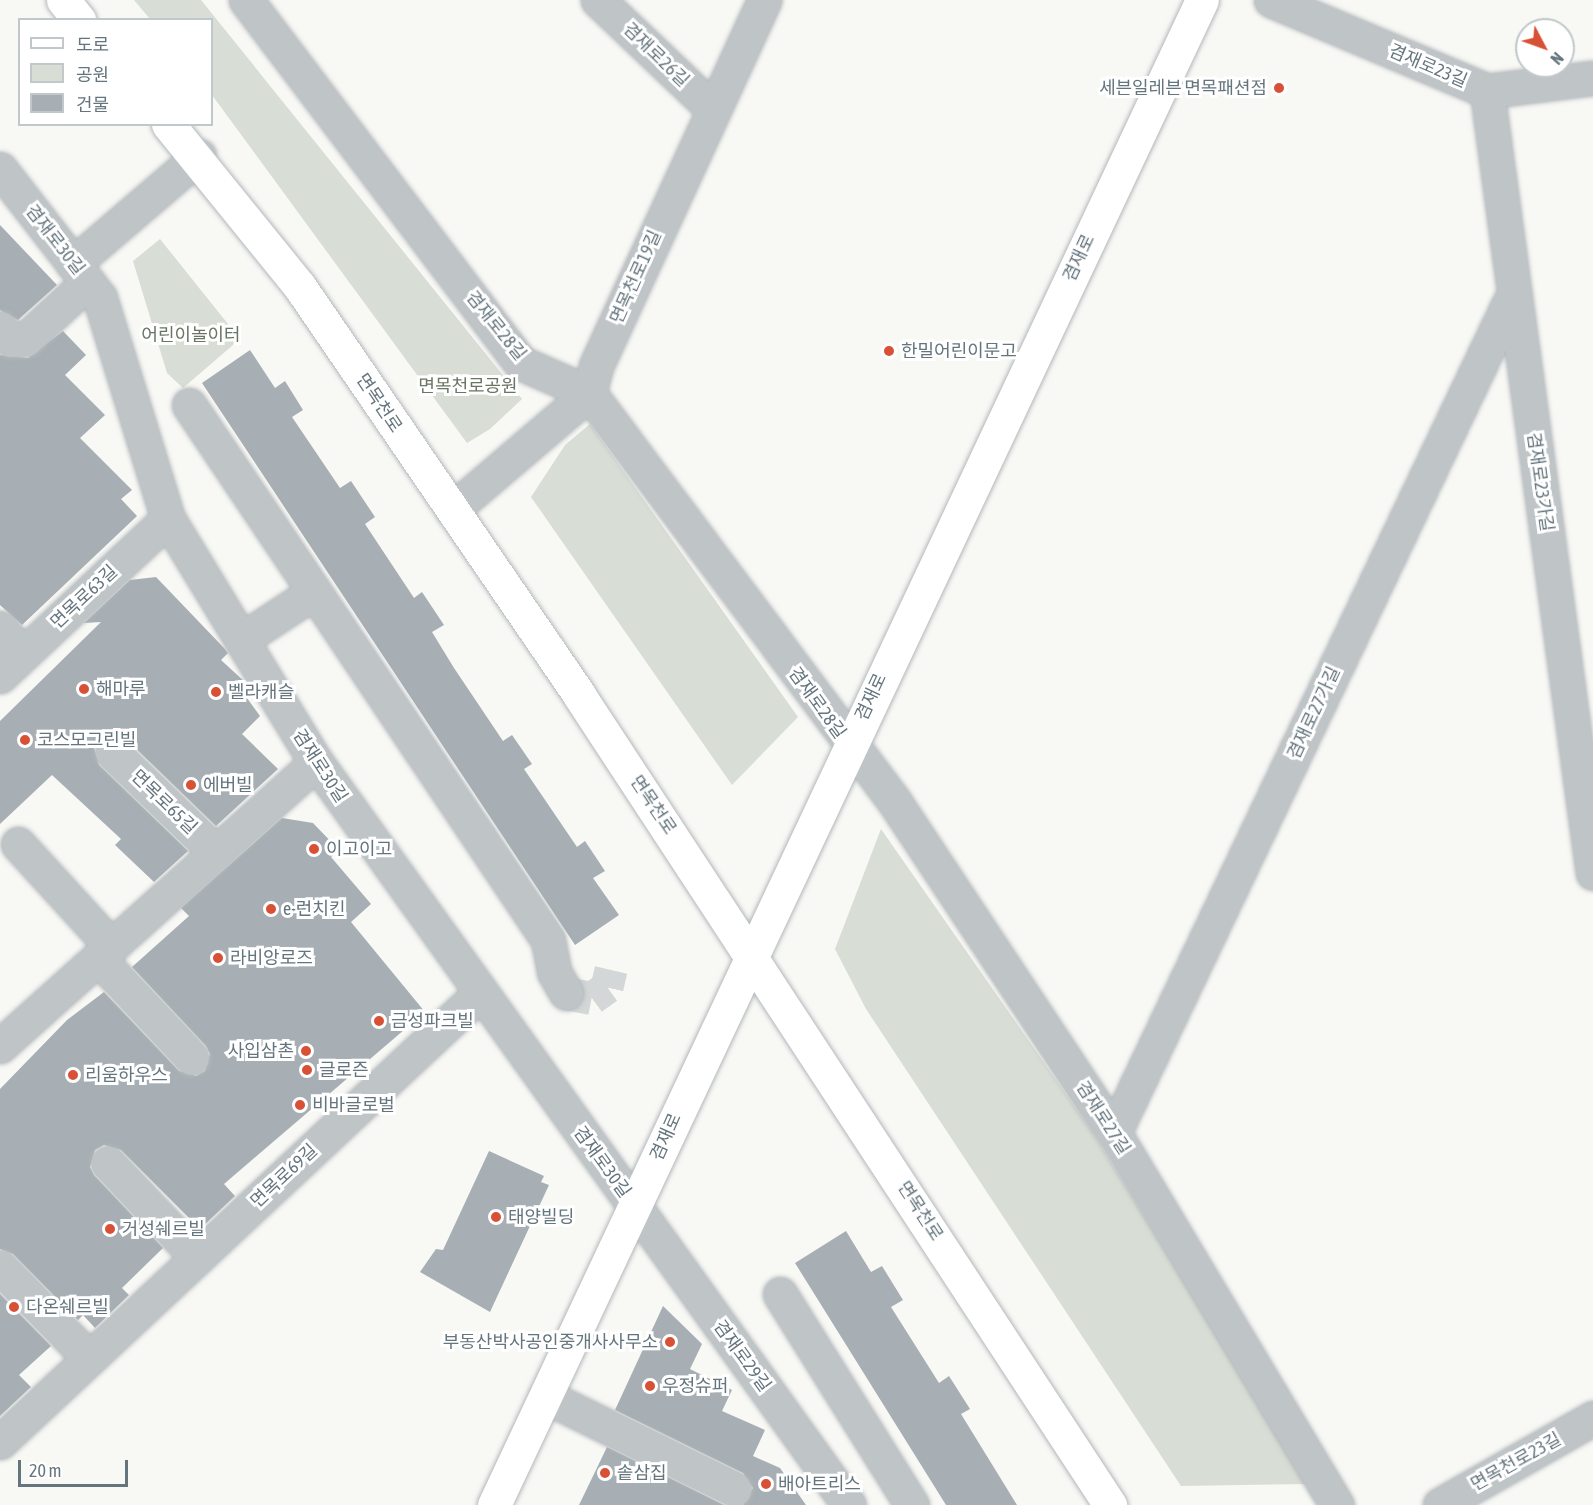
<!DOCTYPE html>
<meta charset="utf-8">
<style>
body{margin:0}
#map{position:relative;width:1593px;height:1505px;overflow:hidden;background:#f8f8f5;font-family:"Asap Condensed","Noto Sans KR",sans-serif}
div>[style]{position:absolute}
.green>*{inset:0;background:#d8ddd5}
.building>*{inset:0;background:#a7afb4}
.minor-tunnel>*{height:33px;margin-top:-16.5px;transform-origin:0;background:repeating-linear-gradient(90deg,#d3d7d7 0 33px,transparent 0 49px)}
.roads{filter:drop-shadow(0 0 2px #b3b8bb) drop-shadow(0 0 2px #b3b8bb)}
.minor>*{height:33px;margin:-16.5px;padding:0 16.5px;transform-origin:16.5px;border-radius:16.5px;background:#bfc4c7}
.major>*{height:33px;margin:-16.5px;padding:0 16.5px;transform-origin:16.5px;border-radius:16.5px;background:#fff}
.dots>*{width:16px;height:16px;translate:-50% -50%;box-sizing:border-box;border:3px solid #fff;border-radius:50%}
span{translate:-50% -50%;white-space:nowrap;text-align:center;line-height:1.15;-webkit-text-stroke:6px #fff;paint-order:stroke}
.street-label{font-size:18px;color:#65757e}
.poi-label{font-size:18px;color:#65757e}
.right{translate:-100% -50%;text-align:right}
.left{translate:0 -50%;text-align:left}
.park-label{font-size:18px;color:#687763}
.legend{position:absolute;left:18px;top:18px;width:195px;height:108px;box-sizing:border-box;background:#fff;border:2px solid #c1c8cb;margin:0;padding:8px 10px;list-style:none;font-size:18px;color:#65757e}
.legend li{display:flex;align-items:center;gap:12px;height:30px}
.legend b{width:30px;border:2px solid #c1c8cb}
.north{position:absolute;left:1515px;top:18px;width:60px;height:60px;box-sizing:border-box;background:#fff;border:2px solid #c1c8cb;border-radius:50%;rotate:131deg;font-size:16px;font-weight:700;line-height:24px;text-align:center;color:#65757e}
.north::after{content:'';display:block;margin:auto;width:21px;height:27px;background:#d85035;clip-path:polygon(50% 0,100% 100%,50% 72%,0 100%)}
.scale{position:absolute;left:18px;top:1460px;width:110px;height:27px;box-sizing:border-box;border:3px solid #65757e;border-top:0;padding-left:8px;font-size:18px;line-height:21px;white-space:nowrap;color:#65757e;-webkit-text-stroke:4px #fff;paint-order:stroke}
</style>
<div id="map">
<div class="green">
<div style="clip-path:polygon(134px 0,201px 0,522px 399px,490px 429px,467px 443px,212px 95px,212px 20px,150px 19px)"></div>
<div style="clip-path:polygon(160px 239px,240px 339px,183px 388px,167px 373px,133px 261px)"></div>
<div style="clip-path:polygon(590px 424px,798px 717px,732px 785px,531px 497px,565px 445px)"></div>
<div style="clip-path:polygon(881px 829px,1091px 1130px,1309px 1484px,1181px 1486px,866px 1009px,835px 949px)"></div>
</div>
<div class="building">
<div style="clip-path:polygon(0 225px,57px 285px,18px 320px,0 310px)"></div>
<div style="clip-path:polygon(63px 331px,86px 355px,65px 375px,105px 415px,80px 438px,132px 490px,121px 499px,137px 516px,22px 625px,0 605px,0 355px,28px 358px)"></div>
<div style="clip-path:polygon(250px 350px,275px 388px,285px 381px,303px 410px,292px 417px,340px 488px,351px 481px,375px 517px,365px 524px,414px 598px,422px 592px,444px 625px,432px 632px,454px 668px,503px 741px,512px 735px,532px 764px,524px 769px,577px 847px,585px 841px,605px 871px,593px 878px,619px 915px,575px 945px,202px 383px)"></div>
<div style="clip-path:polygon(156px 577px,224px 648px,228px 653px,221px 660px,245px 682px,239px 687px,260px 716px,242px 734px,278px 769px,216px 826px,125px 738px,116px 734px,99px 739px,94px 748px,99px 765px,188px 851px,154px 882px,115px 845px,121px 839px,52px 775px,0 824px,0 721px,101px 622px,84px 623px,130px 580px)"></div>
<div style="clip-path:polygon(282px 818px,313px 823px,339px 850px,331px 857px,371px 904px,351px 922px,425px 1012px,224px 1184px,235px 1196px,200px 1229px,121px 1150px,104px 1145px,95px 1150px,90px 1167px,94px 1175px,163px 1248px,122px 1288px,129px 1295px,95px 1328px,83px 1315px,78px 1320px,13px 1254px,0 1249px,0 1089px,67px 1020px,104px 992px,179px 1071px,196px 1076px,205px 1071px,210px 1054px,206px 1046px,132px 967px,189px 916px,181px 908px)"></div>
<div style="clip-path:polygon(489px 1151px,544px 1176px,541px 1182px,549px 1185px,490px 1312px,420px 1272px,436px 1249px,443px 1250px)"></div>
<div style="clip-path:polygon(846px 1231px,871px 1272px,882px 1266px,903px 1300px,891px 1307px,939px 1383px,949px 1376px,970px 1409px,961px 1414px,1017px 1505px,946px 1505px,795px 1263px)"></div>
<div style="clip-path:polygon(0 1294px,51px 1346px,19px 1375px,31px 1387px,0 1416px)"></div>
<div style="clip-path:polygon(663px 1306px,702px 1344px,690px 1369px,732px 1390px,722px 1411px,765px 1430px,753px 1456px,780px 1468px,806px 1505px,743px 1505px,753px 1488px,743px 1473px,615px 1410px)"></div>
<div style="clip-path:polygon(607px 1447px,724px 1505px,579px 1505px)"></div>
</div>
<div class="minor-tunnel">
<div style="left:566px;top:993px;width:26px;rotate:11deg"></div>
<div style="left:592px;top:998px;width:19px;rotate:-36deg"></div>
<div style="left:607px;top:987px;width:18px;rotate:-77deg"></div>
</div>
<div class="roads">
<div class="minor">
<div style="left:246px;top:0;width:455px;rotate:52.9deg"></div>
<div style="left:521px;top:363px;width:74px;rotate:23.8deg"></div>
<div style="left:589px;top:393px;width:509px;rotate:53.22deg"></div>
<div style="left:894px;top:801px;width:398px;rotate:56.5deg"></div>
<div style="left:1114px;top:1133px;width:434px;rotate:59.1deg"></div>
<div style="left:598px;top:0;width:158px;rotate:43.5deg"></div>
<div style="left:1271px;top:0;width:234px;rotate:22.8deg"></div>
<div style="left:1487px;top:91px;width:107px;rotate:-7deg"></div>
<div style="left:1487px;top:91px;width:789px;rotate:82.28deg"></div>
<div style="left:0;top:169px;width:163px;rotate:52.2deg"></div>
<div style="left:100px;top:298px;width:231px;rotate:72.9deg"></div>
<div style="left:168px;top:519px;width:285px;rotate:58.7deg"></div>
<div style="left:316px;top:762px;width:914px;rotate:54.35deg"></div>
<div style="left:73px;top:264px;width:166px;rotate:-40.6deg"></div>
<div style="left:0;top:328px;width:16px;rotate:47deg"></div>
<div style="left:11px;top:340px;width:15px;rotate:-4deg"></div>
<div style="left:26px;top:339px;width:84px;rotate:-42.6deg"></div>
<div style="left:189px;top:405px;width:644px;rotate:56.14deg"></div>
<div style="left:548px;top:940px;width:33px;rotate:79deg"></div>
<div style="left:554px;top:972px;width:24px;rotate:60deg"></div>
<div style="left:452px;top:510px;width:180px;rotate:-40.5deg"></div>
<div style="left:589px;top:393px;width:28px;rotate:-75deg"></div>
<div style="left:596px;top:366px;width:403px;rotate:-65.3deg"></div>
<div style="left:0;top:628px;width:35px;rotate:49deg"></div>
<div style="left:241px;top:640px;width:87px;rotate:-33.3deg"></div>
<div style="left:0;top:676px;width:230px;rotate:-43.1deg"></div>
<div style="left:112px;top:752px;width:144px;rotate:43.9deg"></div>
<div style="left:18px;top:844px;width:139px;rotate:47.6deg"></div>
<div style="left:98px;top:958px;width:137px;rotate:46.8deg"></div>
<div style="left:0;top:1046px;width:425px;rotate:-41.9deg"></div>
<div style="left:1114px;top:1133px;width:930px;rotate:-64.54deg"></div>
<div style="left:108px;top:1163px;width:129px;rotate:46.6deg"></div>
<div style="left:0;top:1267px;width:127px;rotate:45.6deg"></div>
<div style="left:780px;top:1294px;width:249px;rotate:58deg"></div>
<div style="left:545px;top:1396px;width:211px;rotate:26.2deg"></div>
<div style="left:0;top:1442px;width:656px;rotate:-43.08deg"></div>
<div style="left:1440px;top:1505px;width:176px;rotate:-29.6deg"></div>
</div>
<div class="major">
<div style="left:63px;top:0;width:26px;rotate:51deg"></div>
<div style="left:168px;top:124px;width:210px;rotate:51deg"></div>
<div style="left:300px;top:287px;width:494px;rotate:55.6deg"></div>
<div style="left:579px;top:695px;width:969px;rotate:56.75deg"></div>
<div style="left:494px;top:1505px;width:1663px;rotate:-64.81deg"></div>
</div>
</div>
<div class="dots">
<div style="left:1279px;top:88px;background:#d85035"></div>
<div style="left:889px;top:351px;background:#d85035"></div>
<div style="left:84px;top:689px;background:#d85035"></div>
<div style="left:216px;top:692px;background:#d85035"></div>
<div style="left:25px;top:740px;background:#d85035"></div>
<div style="left:191px;top:785px;background:#d85035"></div>
<div style="left:314px;top:849px;background:#d85035"></div>
<div style="left:271px;top:909px;background:#d85035"></div>
<div style="left:218px;top:958px;background:#d85035"></div>
<div style="left:379px;top:1021px;background:#d85035"></div>
<div style="left:306px;top:1051px;background:#d85035"></div>
<div style="left:307px;top:1070px;background:#d85035"></div>
<div style="left:73px;top:1075px;background:#d85035"></div>
<div style="left:300px;top:1105px;background:#d85035"></div>
<div style="left:496px;top:1217px;background:#d85035"></div>
<div style="left:110px;top:1229px;background:#d85035"></div>
<div style="left:14px;top:1307px;background:#d85035"></div>
<div style="left:670px;top:1342px;background:#d85035"></div>
<div style="left:650px;top:1386px;background:#d85035"></div>
<div style="left:605px;top:1473px;background:#d85035"></div>
<div style="left:766px;top:1484px;background:#d85035"></div>
</div>
<div class="street-label">
<span style="left:656px;top:55px;rotate:44deg">겸재로26길</span>
<span style="left:1428px;top:66px;rotate:23deg">겸재로23길</span>
<span style="left:55px;top:240px;rotate:52deg">겸재로30길</span>
<span style="left:1079px;top:258px;rotate:-65deg">겸재로</span>
<span style="left:636px;top:277px;rotate:-66deg">면목천로19길</span>
<span style="left:496px;top:326px;rotate:51deg">겸재로28길</span>
<span style="left:379px;top:403px;rotate:56deg">면목천로</span>
<span style="left:1540px;top:482px;rotate:82deg">겸재로23가길</span>
<span style="left:84px;top:597px;rotate:-43deg">면목로63길</span>
<span style="left:871px;top:697px;rotate:-65deg">겸재로</span>
<span style="left:817px;top:703px;rotate:54deg">겸재로28길</span>
<span style="left:1314px;top:713px;rotate:-65deg">겸재로27가길</span>
<span style="left:320px;top:766px;rotate:57deg">겸재로30길</span>
<span style="left:164px;top:802px;rotate:44deg">면목로65길</span>
<span style="left:653px;top:805px;rotate:56deg">면목천로</span>
<span style="left:1103px;top:1118px;rotate:57deg">겸재로27길</span>
<span style="left:666px;top:1137px;rotate:-66deg">겸재로</span>
<span style="left:602px;top:1162px;rotate:54deg">겸재로30길</span>
<span style="left:284px;top:1176px;rotate:-43deg">면목로69길</span>
<span style="left:920px;top:1211px;rotate:57deg">면목천로</span>
<span style="left:742px;top:1356px;rotate:54deg">겸재로29길</span>
<span style="left:1516px;top:1462px;rotate:-29deg">면목천로23길</span>
</div>
<div class="poi-label">
<span class="right" style="left:1267px;top:88px">세븐일레븐 면목패션점</span>
<span class="left" style="left:901px;top:351px">한밀어린이문고</span>
<span class="left" style="left:96px;top:689px">해마루</span>
<span class="left" style="left:228px;top:692px">벨라캐슬</span>
<span class="left" style="left:37px;top:740px">코스모그린빌</span>
<span class="left" style="left:203px;top:785px">에버빌</span>
<span class="left" style="left:326px;top:849px">이고이고</span>
<span class="left" style="left:283px;top:909px">e-런치킨</span>
<span class="left" style="left:230px;top:958px">라비앙로즈</span>
<span class="left" style="left:391px;top:1021px">금성파크빌</span>
<span class="right" style="left:294px;top:1051px">사입삼촌</span>
<span class="left" style="left:319px;top:1070px">글로즌</span>
<span class="left" style="left:85px;top:1075px">리움하우스</span>
<span class="left" style="left:312px;top:1105px">비바글로벌</span>
<span class="left" style="left:508px;top:1217px">태양빌딩</span>
<span class="left" style="left:122px;top:1229px">거성쉐르빌</span>
<span class="left" style="left:26px;top:1307px">다온쉐르빌</span>
<span class="right" style="left:658px;top:1342px">부동산박사공인중개사사무소</span>
<span class="left" style="left:662px;top:1386px">우정슈퍼</span>
<span class="left" style="left:617px;top:1473px">솥삼집</span>
<span class="left" style="left:778px;top:1484px">배아트리스</span>
</div>
<div class="park-label">
<span style="left:191px;top:335px">어린이놀이터</span>
<span style="left:468px;top:386px">면목천로공원</span>
</div>
<ul class="legend">
<li><b style="height:8px;background:#fff"></b>도로</li>
<li><b style="height:16px;background:#d8ddd5"></b>공원</li>
<li><b style="height:16px;background:#a7afb4"></b>건물</li>
</ul>
<div class="north">N</div>
<div class="scale">20 m</div>
</div>
